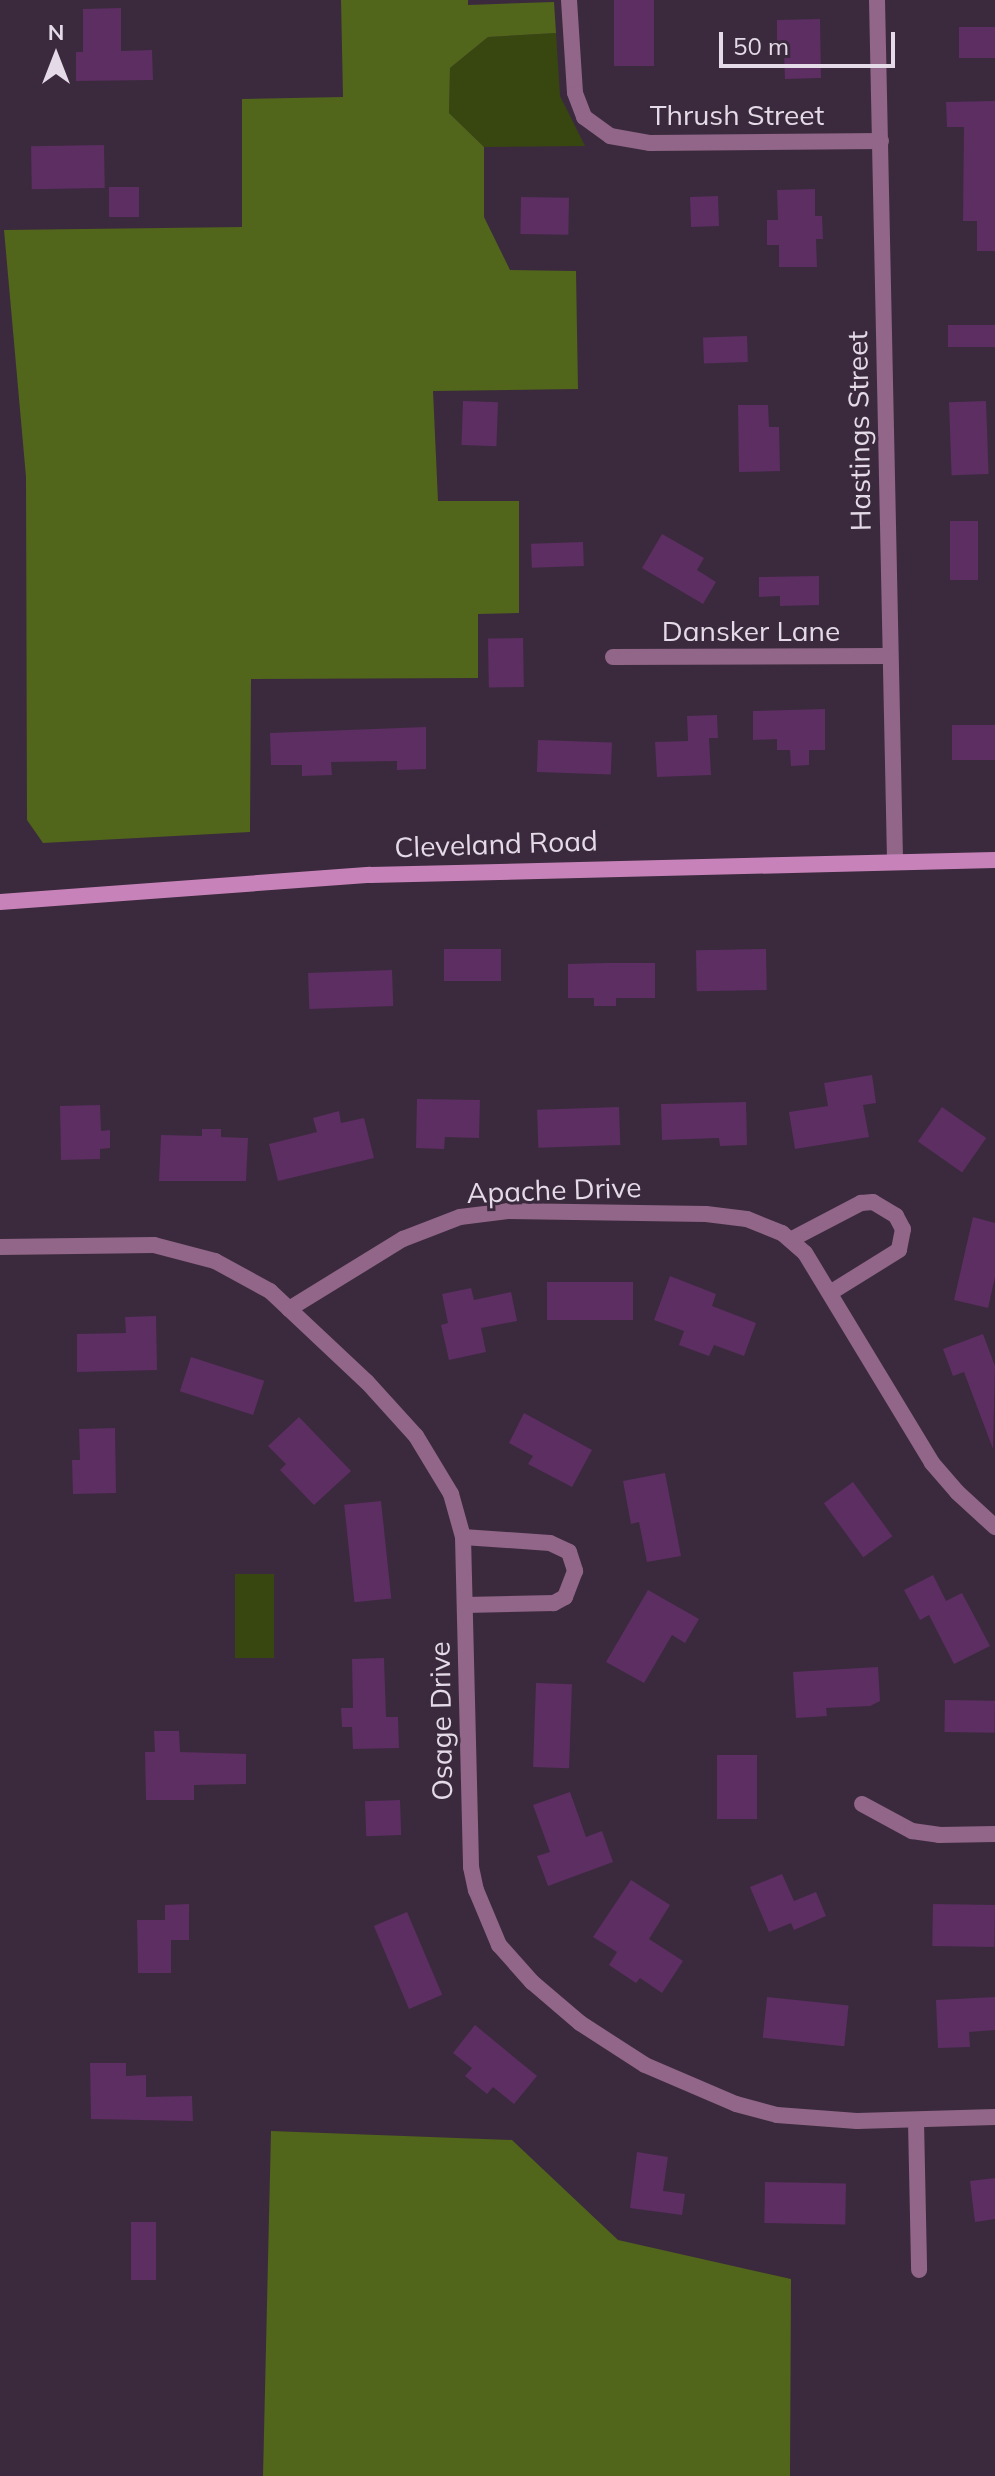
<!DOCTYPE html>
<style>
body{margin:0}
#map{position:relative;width:995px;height:2476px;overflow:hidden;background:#3b2a3d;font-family:Mulish,sans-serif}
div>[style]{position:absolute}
.green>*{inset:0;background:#384710;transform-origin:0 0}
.forest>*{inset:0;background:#51651b}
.building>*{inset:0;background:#5c2e62;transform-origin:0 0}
.street>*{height:16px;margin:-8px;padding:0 8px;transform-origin:8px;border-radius:8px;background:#916688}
.secondary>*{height:16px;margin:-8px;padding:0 8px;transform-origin:8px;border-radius:8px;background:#c783b9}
span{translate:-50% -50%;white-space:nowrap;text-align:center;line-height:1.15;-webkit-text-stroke:6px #3b2a3d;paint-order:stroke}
.street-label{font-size:28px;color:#e5dae7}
.north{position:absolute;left:16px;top:16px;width:80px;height:80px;-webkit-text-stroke:6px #3b2a3d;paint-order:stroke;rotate:0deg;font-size:22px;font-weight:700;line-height:32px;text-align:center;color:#e5dae7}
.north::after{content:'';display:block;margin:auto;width:28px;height:36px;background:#e5dae7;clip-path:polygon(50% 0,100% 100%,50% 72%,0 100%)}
.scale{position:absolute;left:719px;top:32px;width:176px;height:36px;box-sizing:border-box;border:4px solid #e5dae7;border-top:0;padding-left:10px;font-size:24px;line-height:28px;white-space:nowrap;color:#e5dae7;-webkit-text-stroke:6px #3b2a3d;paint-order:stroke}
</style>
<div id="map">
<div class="green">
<div style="clip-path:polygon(556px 33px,560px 96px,585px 146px,484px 147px,449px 113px,450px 68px,488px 37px)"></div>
<div style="left:235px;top:1574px;width:39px;height:84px"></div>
</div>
<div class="forest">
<div style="clip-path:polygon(341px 0,468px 0,468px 5px,554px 2px,556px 33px,488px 37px,450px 68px,449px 113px,484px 147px,484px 217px,510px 270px,576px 271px,578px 389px,433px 391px,438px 501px,519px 501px,519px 613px,478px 614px,478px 678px,251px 679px,250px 832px,43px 843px,27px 820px,26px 477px,4px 230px,242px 227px,242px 99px,343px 97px)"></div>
<div style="clip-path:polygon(271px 2131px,512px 2140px,618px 2240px,791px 2279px,790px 2476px,263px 2476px)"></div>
</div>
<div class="building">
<div style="left:614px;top:0;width:40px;height:66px"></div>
<div style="clip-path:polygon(121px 8px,121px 51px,152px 50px,153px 80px,76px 81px,76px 52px,83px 52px,83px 9px)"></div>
<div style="clip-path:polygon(820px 19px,821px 78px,785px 79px,784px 50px,777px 50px,777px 20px)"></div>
<div style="left:959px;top:27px;width:36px;height:31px"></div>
<div style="clip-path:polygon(995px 101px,995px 251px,977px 251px,977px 221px,963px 221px,964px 127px,947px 127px,946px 102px)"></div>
<div style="left:104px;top:145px;width:43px;height:73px;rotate:89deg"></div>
<div style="left:109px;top:187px;width:30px;height:30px"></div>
<div style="clip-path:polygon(815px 189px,815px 216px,822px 216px,823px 239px,816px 239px,817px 267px,779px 267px,779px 245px,767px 245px,767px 220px,778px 220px,777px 190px)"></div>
<div style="left:718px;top:196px;width:30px;height:28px;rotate:88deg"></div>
<div style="left:521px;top:197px;width:48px;height:37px;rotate:1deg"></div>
<div style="left:995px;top:325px;width:22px;height:47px;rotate:90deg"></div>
<div style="left:747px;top:336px;width:26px;height:44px;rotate:88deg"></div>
<div style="left:463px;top:401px;width:35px;height:44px;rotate:2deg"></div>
<div style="left:986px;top:401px;width:73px;height:37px;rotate:88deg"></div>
<div style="clip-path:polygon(738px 405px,768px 405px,769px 427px,779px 427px,780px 471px,739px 472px)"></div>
<div style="left:950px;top:521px;width:28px;height:59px"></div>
<div style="clip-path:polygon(662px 534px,704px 558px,697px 570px,716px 582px,703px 604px,642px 568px)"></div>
<div style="left:583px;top:542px;width:24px;height:52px;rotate:88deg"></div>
<div style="clip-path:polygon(819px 576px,819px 605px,780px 606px,780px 596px,759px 597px,759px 577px)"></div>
<div style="left:523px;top:638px;width:49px;height:35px;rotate:89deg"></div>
<div style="clip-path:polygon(825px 709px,825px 750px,809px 750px,809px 765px,791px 766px,790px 750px,777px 750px,777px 739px,753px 740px,753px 711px)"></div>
<div style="clip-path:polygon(717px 715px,718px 738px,709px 738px,711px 775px,657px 777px,655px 742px,688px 741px,687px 716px)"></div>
<div style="left:995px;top:725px;width:35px;height:43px;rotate:90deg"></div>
<div style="clip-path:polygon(426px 727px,426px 769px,397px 770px,397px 761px,331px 762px,332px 775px,302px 776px,302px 765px,271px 765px,270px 733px)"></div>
<div style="left:538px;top:740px;width:74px;height:32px;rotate:2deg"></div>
<div style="left:501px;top:949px;width:32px;height:57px;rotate:90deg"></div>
<div style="left:766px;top:949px;width:41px;height:70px;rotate:89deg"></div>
<div style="clip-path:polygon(605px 963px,655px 963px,655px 998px,616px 998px,616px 1006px,594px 1006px,594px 998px,568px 998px,568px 964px)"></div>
<div style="left:392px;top:970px;width:36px;height:84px;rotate:88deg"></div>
<div style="clip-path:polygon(872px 1075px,876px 1103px,863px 1105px,869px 1137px,795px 1149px,789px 1112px,828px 1106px,824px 1083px)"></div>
<div style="clip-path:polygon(417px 1099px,480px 1100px,479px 1138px,445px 1137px,444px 1149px,416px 1148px)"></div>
<div style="clip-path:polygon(746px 1102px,747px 1145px,720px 1146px,719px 1138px,662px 1140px,661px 1104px)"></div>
<div style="clip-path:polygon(100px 1105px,101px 1131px,110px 1130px,110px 1148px,100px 1149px,100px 1159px,61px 1160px,60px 1106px)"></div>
<div style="left:619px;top:1107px;width:38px;height:82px;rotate:88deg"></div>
<div style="left:942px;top:1107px;width:54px;height:42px;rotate:35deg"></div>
<div style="clip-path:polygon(339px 1111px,341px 1123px,364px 1118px,374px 1158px,278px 1181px,269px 1144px,317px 1132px,313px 1118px)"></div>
<div style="clip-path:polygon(202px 1129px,221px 1129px,221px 1137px,248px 1138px,246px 1181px,159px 1181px,161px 1135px,202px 1136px)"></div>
<div style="clip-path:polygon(973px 1217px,995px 1223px,995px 1277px,988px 1308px,954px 1300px)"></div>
<div style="clip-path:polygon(670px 1276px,716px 1294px,712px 1306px,756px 1323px,744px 1356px,714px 1345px,709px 1356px,679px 1345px,684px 1331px,654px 1320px)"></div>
<div style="left:633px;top:1282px;width:38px;height:86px;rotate:90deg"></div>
<div style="clip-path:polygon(471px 1288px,474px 1300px,511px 1292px,517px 1321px,481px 1328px,486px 1352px,449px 1360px,441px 1325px,448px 1323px,442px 1294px)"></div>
<div style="clip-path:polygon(156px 1316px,157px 1370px,77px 1372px,77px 1334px,126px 1333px,125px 1317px)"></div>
<div style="clip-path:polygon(983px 1334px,995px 1366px,993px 1449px,964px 1372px,953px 1376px,943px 1349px)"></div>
<div style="left:191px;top:1357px;width:77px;height:36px;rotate:18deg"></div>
<div style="clip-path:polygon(524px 1413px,592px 1450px,572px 1487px,528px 1464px,533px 1456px,509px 1443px)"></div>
<div style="clip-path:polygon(299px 1417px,351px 1471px,314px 1505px,280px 1470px,286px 1464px,268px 1446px)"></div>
<div style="clip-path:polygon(115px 1428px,116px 1493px,73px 1494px,72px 1460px,80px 1460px,79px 1429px)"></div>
<div style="clip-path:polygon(665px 1473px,681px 1556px,647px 1562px,639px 1522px,631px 1524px,623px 1481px)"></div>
<div style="left:853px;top:1482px;width:67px;height:36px;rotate:54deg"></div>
<div style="left:381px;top:1501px;width:98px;height:37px;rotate:84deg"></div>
<div style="clip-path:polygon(933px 1575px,946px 1601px,962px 1593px,990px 1646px,954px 1664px,929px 1615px,920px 1620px,904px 1590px)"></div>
<div style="clip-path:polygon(648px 1590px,699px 1619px,685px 1643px,672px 1635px,644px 1683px,606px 1662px)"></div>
<div style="clip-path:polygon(384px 1658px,386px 1717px,398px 1717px,399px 1748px,353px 1749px,352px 1727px,342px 1727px,341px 1708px,353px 1708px,352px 1659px)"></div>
<div style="clip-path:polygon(878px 1667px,880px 1701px,870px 1706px,826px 1708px,827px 1716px,796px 1718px,793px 1672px)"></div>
<div style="left:536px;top:1683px;width:36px;height:84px;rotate:2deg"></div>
<div style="left:945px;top:1700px;width:50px;height:32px;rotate:1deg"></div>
<div style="clip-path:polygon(154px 1731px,179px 1731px,180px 1752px,246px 1754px,246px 1784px,194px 1785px,194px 1800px,146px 1800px,145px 1752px,155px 1752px)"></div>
<div style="left:717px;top:1755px;width:40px;height:64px"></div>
<div style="clip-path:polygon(570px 1792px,586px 1837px,602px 1831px,613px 1862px,548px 1886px,537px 1856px,550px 1852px,533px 1805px)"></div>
<div style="left:400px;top:1800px;width:35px;height:35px;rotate:88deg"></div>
<div style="clip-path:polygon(782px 1874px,794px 1901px,816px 1892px,826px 1916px,794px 1930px,791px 1923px,769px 1932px,750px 1887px)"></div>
<div style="clip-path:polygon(631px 1880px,670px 1905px,649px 1939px,683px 1961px,662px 1993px,640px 1978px,636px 1983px,609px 1965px,617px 1952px,593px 1937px)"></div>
<div style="clip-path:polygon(189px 1904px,189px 1940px,171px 1940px,171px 1973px,138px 1973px,137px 1920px,165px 1920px,165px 1905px)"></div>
<div style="left:933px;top:1904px;width:62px;height:42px;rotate:1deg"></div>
<div style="left:407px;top:1912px;width:90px;height:36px;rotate:67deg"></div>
<div style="left:767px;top:1997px;width:82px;height:41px;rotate:6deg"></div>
<div style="clip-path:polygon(995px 1997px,995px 2030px,969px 2032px,970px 2047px,938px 2048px,936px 2000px)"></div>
<div style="clip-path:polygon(475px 2025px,537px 2076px,514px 2104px,493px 2087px,487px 2094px,465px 2076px,472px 2068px,453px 2053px)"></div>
<div style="clip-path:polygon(90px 2063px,126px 2063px,126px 2076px,146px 2075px,146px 2097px,192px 2096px,193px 2121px,91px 2119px)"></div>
<div style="clip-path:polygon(637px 2152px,668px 2157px,663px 2191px,685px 2194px,682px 2215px,630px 2208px)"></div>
<div style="clip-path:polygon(995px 2178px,995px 2219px,975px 2222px,970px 2181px)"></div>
<div style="left:765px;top:2182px;width:81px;height:41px;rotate:1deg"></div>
<div style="left:131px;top:2222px;width:25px;height:58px"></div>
</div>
<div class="street">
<div style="left:569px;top:0;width:93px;rotate:86.3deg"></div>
<div style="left:575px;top:93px;width:26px;rotate:69deg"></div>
<div style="left:584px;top:117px;width:32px;rotate:36deg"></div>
<div style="left:610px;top:136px;width:41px;rotate:9.9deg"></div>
<div style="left:650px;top:143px;width:231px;rotate:-0.5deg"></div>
<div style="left:877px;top:0;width:861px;rotate:88.8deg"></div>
<div style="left:613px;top:657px;width:275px;rotate:-0.2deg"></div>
<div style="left:792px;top:1239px;width:78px;rotate:-27.6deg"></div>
<div style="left:861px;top:1203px;width:12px;rotate:-5deg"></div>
<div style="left:873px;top:1202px;width:27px;rotate:31deg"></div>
<div style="left:896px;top:1216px;width:15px;rotate:62deg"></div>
<div style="left:903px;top:1229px;width:21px;rotate:101deg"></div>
<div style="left:899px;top:1250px;width:81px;rotate:148.1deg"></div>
<div style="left:0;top:1247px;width:154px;rotate:-0.7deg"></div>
<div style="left:154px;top:1245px;width:63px;rotate:14.7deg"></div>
<div style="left:215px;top:1261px;width:63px;rotate:28.6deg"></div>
<div style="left:270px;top:1291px;width:133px;rotate:43.2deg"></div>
<div style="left:367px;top:1382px;width:73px;rotate:47.8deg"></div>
<div style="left:416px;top:1436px;width:68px;rotate:58.9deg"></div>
<div style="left:451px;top:1494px;width:45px;rotate:74.4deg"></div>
<div style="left:463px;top:1537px;width:330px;rotate:88.6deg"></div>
<div style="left:471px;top:1867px;width:24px;rotate:78deg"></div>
<div style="left:476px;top:1890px;width:60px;rotate:67.3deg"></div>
<div style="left:499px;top:1945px;width:50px;rotate:48.3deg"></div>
<div style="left:532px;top:1982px;width:63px;rotate:40.5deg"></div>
<div style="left:580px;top:2023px;width:77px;rotate:32.9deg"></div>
<div style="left:645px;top:2065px;width:99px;rotate:23.2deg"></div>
<div style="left:736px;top:2104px;width:42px;rotate:15deg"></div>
<div style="left:777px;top:2115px;width:80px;rotate:4.3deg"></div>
<div style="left:857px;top:2121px;width:138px;rotate:-1.7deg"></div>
<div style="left:289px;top:1309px;width:134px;rotate:-31.6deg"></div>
<div style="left:403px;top:1239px;width:61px;rotate:-21.1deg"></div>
<div style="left:460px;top:1217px;width:48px;rotate:-7.1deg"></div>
<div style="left:508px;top:1211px;width:198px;rotate:0.9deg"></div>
<div style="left:706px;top:1214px;width:41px;rotate:7deg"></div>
<div style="left:747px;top:1219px;width:38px;rotate:22deg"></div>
<div style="left:782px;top:1233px;width:30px;rotate:41deg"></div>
<div style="left:805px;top:1253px;width:245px;rotate:58.8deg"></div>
<div style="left:932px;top:1463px;width:38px;rotate:49deg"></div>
<div style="left:957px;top:1492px;width:52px;rotate:42.6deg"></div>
<div style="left:463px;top:1537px;width:87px;rotate:3.9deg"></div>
<div style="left:550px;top:1543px;width:21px;rotate:25deg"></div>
<div style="left:569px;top:1552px;width:20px;rotate:72deg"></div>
<div style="left:575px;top:1571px;width:28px;rotate:111deg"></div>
<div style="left:565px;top:1597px;width:13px;rotate:151deg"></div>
<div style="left:554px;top:1603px;width:89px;rotate:178.7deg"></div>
<div style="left:862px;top:1804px;width:57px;rotate:28.4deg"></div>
<div style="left:912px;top:1831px;width:27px;rotate:8deg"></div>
<div style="left:939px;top:1835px;width:56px;rotate:-1deg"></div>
<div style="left:916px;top:2121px;width:149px;rotate:88.8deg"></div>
</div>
<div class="secondary">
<div style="left:0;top:902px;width:371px;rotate:-4.2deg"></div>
<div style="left:370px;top:875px;width:625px;rotate:-1.37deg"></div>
</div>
<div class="street-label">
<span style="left:737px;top:115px">Thrush Street</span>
<span style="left:859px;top:431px;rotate:-91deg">Hastings Street</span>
<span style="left:751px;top:631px">Dansker Lane</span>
<span style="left:496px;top:844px;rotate:-2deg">Cleveland Road</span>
<span style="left:554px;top:1190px;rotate:-2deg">Apache Drive</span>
<span style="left:441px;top:1721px;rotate:-91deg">Osage Drive</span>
</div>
<div class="north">N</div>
<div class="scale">50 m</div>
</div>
